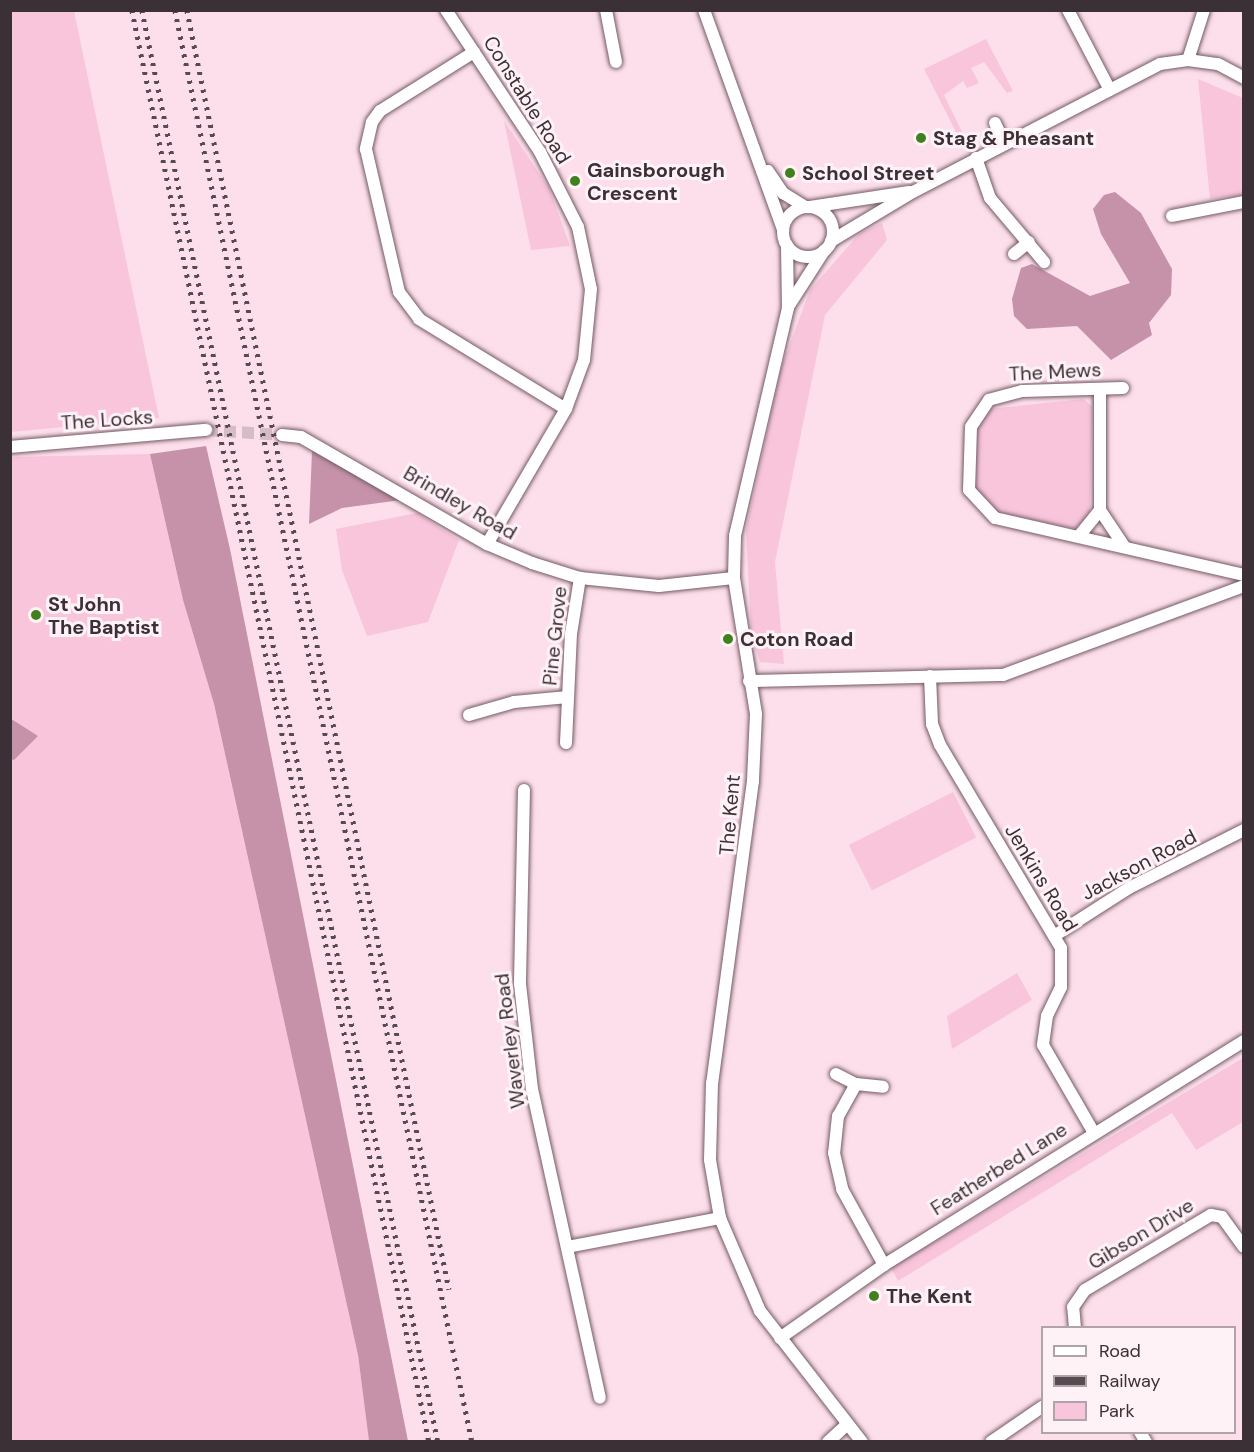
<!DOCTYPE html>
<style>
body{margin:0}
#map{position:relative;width:1254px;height:1452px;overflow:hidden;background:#fddfeb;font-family:"DM Sans",sans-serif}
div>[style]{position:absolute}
.green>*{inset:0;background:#f8c5db;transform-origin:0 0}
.forest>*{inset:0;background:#c592a9}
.minor-tunnel>*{height:12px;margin-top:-6px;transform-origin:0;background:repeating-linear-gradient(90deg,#d6bcc7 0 12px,transparent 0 18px)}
.roads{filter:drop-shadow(0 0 2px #735a65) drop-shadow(0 0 2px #735a65)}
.minor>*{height:12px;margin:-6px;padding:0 6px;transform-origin:6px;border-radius:6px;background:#fff}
.minor>.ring{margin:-6px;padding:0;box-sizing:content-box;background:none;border:12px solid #fff;border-radius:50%}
.rail>*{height:4.5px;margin-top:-2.25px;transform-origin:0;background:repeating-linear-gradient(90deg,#584a51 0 3px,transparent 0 9px)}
.dots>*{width:16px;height:16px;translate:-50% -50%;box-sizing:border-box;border:3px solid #fef2f7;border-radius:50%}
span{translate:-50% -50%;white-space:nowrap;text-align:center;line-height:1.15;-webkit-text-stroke:6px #fef2f7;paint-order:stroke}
.street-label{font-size:20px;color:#3b3035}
.poi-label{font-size:20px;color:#3b3035;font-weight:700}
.left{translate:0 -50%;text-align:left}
.frame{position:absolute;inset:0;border:12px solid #3b3035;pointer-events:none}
.legend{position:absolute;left:1041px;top:1326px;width:195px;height:108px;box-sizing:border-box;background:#fef2f7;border:2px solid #b0a4a9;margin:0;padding:8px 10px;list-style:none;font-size:18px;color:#3b3035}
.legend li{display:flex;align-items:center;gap:12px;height:30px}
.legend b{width:30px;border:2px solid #b0a4a9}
</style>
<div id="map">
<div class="green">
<div style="clip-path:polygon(11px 10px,74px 11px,159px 418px,11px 432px)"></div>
<div style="clip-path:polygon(986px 39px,1013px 91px,1007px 93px,984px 62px,971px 68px,979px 83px,967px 88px,963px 81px,944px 95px,963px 134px,958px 136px,924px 69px)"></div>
<div style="clip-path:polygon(1198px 79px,1243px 98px,1243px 195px,1210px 199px)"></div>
<div style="clip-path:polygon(504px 121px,549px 188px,570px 246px,531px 250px)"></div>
<div style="clip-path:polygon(882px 223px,887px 240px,825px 315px,775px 562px,784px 664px,760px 662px,751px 633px,746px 530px,781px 368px,810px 290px,859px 234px)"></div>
<div style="clip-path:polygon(1084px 399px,1092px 407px,1090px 514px,1075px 529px,995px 512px,972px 486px,976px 432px,988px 409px)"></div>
<div style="clip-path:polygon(150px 454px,183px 600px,214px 704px,358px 1355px,369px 1441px,11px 1441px,10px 759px,37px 736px,11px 718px,11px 457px)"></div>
<div style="clip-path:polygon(417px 513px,459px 540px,428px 622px,367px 636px,342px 570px,336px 529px)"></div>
<div style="left:953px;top:792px;width:51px;height:117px;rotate:63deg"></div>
<div style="clip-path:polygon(1017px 973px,1032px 1000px,952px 1049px,947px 1016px)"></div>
<div style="clip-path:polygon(1243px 1058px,1243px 1122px,1196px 1150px,1172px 1113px,898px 1281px,891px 1268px)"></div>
</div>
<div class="forest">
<div style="clip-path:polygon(1115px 192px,1141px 213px,1172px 269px,1171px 295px,1149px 323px,1152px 335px,1111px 360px,1077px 326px,1027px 329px,1014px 316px,1012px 299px,1021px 268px,1032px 264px,1090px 296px,1130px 283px,1101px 234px,1093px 209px,1104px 195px)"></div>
<div style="clip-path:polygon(206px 446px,230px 549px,408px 1441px,369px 1441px,358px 1355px,214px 704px,183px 600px,150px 454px)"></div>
<div style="clip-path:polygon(312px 451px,401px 500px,342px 508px,309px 524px)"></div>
<div style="clip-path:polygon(10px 718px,38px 736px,14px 760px,11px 759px)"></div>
</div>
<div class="minor-tunnel">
<div style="left:206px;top:430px;width:76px;rotate:3.8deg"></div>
</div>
<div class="roads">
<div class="minor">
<div style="left:446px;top:10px;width:170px;rotate:56.5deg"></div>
<div style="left:540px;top:152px;width:84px;rotate:63.1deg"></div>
<div style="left:578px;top:227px;width:63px;rotate:78.2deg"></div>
<div style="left:591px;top:289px;width:71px;rotate:95.6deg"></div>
<div style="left:584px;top:360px;width:52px;rotate:110.2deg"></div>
<div style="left:566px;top:409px;width:156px;rotate:120.3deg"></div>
<div style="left:606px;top:10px;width:53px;rotate:79.1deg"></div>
<div style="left:704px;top:10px;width:234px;rotate:70.2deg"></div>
<div style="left:1068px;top:10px;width:90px;rotate:62.3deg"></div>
<div style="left:474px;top:52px;width:111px;rotate:147.9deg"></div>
<div style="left:380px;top:111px;width:14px;rotate:126deg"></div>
<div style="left:372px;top:122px;width:28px;rotate:103deg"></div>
<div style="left:366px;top:149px;width:147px;rotate:77deg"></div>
<div style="left:399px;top:292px;width:34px;rotate:53deg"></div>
<div style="left:419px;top:319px;width:172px;rotate:31.5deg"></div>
<div style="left:1188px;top:60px;width:52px;rotate:-72.3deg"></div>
<div style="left:995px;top:123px;width:23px;rotate:65deg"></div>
<div style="left:976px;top:158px;width:42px;rotate:70.7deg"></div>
<div style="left:990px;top:198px;width:84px;rotate:49.8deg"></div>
<div style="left:768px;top:171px;width:27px;rotate:56deg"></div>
<div style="left:783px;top:193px;width:26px;rotate:32deg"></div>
<div style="left:810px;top:207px;width:100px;rotate:-8.6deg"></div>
<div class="ring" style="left:783px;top:207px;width:38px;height:38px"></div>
<div style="left:1172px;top:216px;width:73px;rotate:-11deg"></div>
<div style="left:831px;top:241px;width:96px;rotate:-30.9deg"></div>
<div style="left:913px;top:192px;width:278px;rotate:-27.4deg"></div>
<div style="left:1160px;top:64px;width:28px;rotate:-8deg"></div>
<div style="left:1188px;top:60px;width:30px;rotate:8deg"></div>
<div style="left:1218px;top:64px;width:30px;rotate:28deg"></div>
<div style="left:787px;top:245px;width:63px;rotate:89.1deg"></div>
<div style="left:788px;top:308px;width:234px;rotate:103.1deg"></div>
<div style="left:735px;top:536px;width:42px;rotate:91.4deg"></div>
<div style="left:734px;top:578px;width:138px;rotate:80.8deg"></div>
<div style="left:756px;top:714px;width:67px;rotate:92.6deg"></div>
<div style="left:753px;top:781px;width:305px;rotate:97.7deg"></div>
<div style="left:712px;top:1083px;width:77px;rotate:91.5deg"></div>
<div style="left:710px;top:1160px;width:59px;rotate:80.2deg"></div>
<div style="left:720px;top:1218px;width:101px;rotate:66.7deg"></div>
<div style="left:760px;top:1311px;width:166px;rotate:52.1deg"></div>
<div style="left:1014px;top:254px;width:19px;rotate:-39deg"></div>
<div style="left:788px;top:307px;width:67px;rotate:-57.3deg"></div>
<div style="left:1123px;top:388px;width:101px;rotate:178.3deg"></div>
<div style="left:1022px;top:391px;width:34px;rotate:165deg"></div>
<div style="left:989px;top:400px;width:32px;rotate:124deg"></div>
<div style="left:971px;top:427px;width:63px;rotate:91.8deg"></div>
<div style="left:969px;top:490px;width:38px;rotate:47deg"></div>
<div style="left:995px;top:518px;width:255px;rotate:12.9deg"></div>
<div style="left:282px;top:435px;width:19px;rotate:6deg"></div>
<div style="left:301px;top:437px;width:215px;rotate:29.9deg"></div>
<div style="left:487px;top:544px;width:49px;rotate:22.9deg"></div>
<div style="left:532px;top:563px;width:50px;rotate:17.4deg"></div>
<div style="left:580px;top:578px;width:79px;rotate:5.8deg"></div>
<div style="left:659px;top:586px;width:75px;rotate:-6.1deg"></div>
<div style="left:10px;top:447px;width:197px;rotate:-5deg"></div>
<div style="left:1100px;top:510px;width:43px;rotate:56.3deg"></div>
<div style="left:1079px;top:536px;width:33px;rotate:-51deg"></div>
<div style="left:1100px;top:510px;width:121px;rotate:-90deg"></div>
<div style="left:930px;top:676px;width:48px;rotate:87.6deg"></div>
<div style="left:932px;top:724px;width:22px;rotate:69deg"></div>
<div style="left:940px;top:745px;width:236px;rotate:59.2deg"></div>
<div style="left:1061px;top:948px;width:39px;rotate:90deg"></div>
<div style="left:1061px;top:987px;width:32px;rotate:116deg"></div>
<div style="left:1047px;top:1016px;width:29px;rotate:98deg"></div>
<div style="left:1043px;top:1045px;width:102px;rotate:59.9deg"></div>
<div style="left:749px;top:681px;width:254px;rotate:-1.4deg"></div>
<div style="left:1003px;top:675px;width:257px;rotate:-20.3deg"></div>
<div style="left:469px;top:715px;width:47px;rotate:-16.1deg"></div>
<div style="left:514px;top:702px;width:54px;rotate:-5.3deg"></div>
<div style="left:566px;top:743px;width:109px;rotate:-87.4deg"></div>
<div style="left:571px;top:634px;width:57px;rotate:-80.9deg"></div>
<div style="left:524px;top:790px;width:194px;rotate:91.2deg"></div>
<div style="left:520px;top:984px;width:106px;rotate:83.5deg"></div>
<div style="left:532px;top:1089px;width:316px;rotate:77.6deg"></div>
<div style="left:1054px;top:936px;width:89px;rotate:-32.6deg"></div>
<div style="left:1129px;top:888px;width:129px;rotate:-26.8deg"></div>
<div style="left:836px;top:1074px;width:22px;rotate:27deg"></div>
<div style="left:856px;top:1084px;width:27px;rotate:6deg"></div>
<div style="left:856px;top:1084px;width:37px;rotate:119deg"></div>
<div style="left:838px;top:1116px;width:37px;rotate:96deg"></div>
<div style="left:834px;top:1153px;width:37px;rotate:77deg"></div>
<div style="left:842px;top:1189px;width:87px;rotate:61.1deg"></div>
<div style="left:567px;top:1247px;width:156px;rotate:-10.7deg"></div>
<div style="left:1075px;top:1328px;width:21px;rotate:-95deg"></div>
<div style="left:1073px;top:1307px;width:21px;rotate:-55deg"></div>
<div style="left:1085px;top:1290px;width:147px;rotate:-30.8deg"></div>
<div style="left:1211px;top:1215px;width:11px;rotate:10deg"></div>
<div style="left:1222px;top:1217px;width:37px;rotate:54deg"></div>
<div style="left:780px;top:1338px;width:127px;rotate:-35.1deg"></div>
<div style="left:884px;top:1265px;width:424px;rotate:-31.9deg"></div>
<div style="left:1140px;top:1432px;width:12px;rotate:59deg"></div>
<div style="left:828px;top:1442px;width:26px;rotate:-43deg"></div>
<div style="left:991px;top:1442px;width:62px;rotate:-34.5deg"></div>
</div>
</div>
<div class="rail">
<div style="left:132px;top:10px;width:1462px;rotate:78.28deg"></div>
<div style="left:142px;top:10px;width:1462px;rotate:78.32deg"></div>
<div style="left:175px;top:10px;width:1462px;rotate:78.28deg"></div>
<div style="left:187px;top:10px;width:1306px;rotate:78.42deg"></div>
</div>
<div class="dots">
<div style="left:921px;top:138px;background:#41801f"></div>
<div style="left:790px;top:173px;background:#41801f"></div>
<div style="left:575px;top:181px;background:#41801f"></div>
<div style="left:36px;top:615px;background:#41801f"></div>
<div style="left:728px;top:639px;background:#41801f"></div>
<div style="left:874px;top:1296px;background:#41801f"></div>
</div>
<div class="street-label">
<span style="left:527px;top:100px;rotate:58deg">Constable Road</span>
<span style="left:1055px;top:372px;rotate:-3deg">The Mews</span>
<span style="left:107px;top:420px;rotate:-4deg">The Locks</span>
<span style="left:460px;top:503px;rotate:30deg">Brindley Road</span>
<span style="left:555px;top:636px;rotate:-84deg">Pine Grove</span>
<span style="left:730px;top:815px;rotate:-85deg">The Kent</span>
<span style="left:1139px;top:865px;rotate:-28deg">Jackson Road</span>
<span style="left:1041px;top:878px;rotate:59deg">Jenkins Road</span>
<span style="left:510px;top:1041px;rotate:-97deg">Waverley Road</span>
<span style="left:999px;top:1169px;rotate:-32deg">Featherbed Lane</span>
<span style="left:1141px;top:1234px;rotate:-31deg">Gibson Drive</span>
</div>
<div class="poi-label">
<span class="left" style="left:933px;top:138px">Stag &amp; Pheasant</span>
<span class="left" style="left:587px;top:182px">Gainsborough<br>Crescent</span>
<span class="left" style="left:802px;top:173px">School Street</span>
<span class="left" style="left:48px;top:616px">St John<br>The Baptist</span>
<span class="left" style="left:740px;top:639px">Coton Road</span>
<span class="left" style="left:886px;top:1296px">The Kent</span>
</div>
<div class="frame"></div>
<ul class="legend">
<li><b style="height:8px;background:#fff"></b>Road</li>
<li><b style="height:8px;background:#584a51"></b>Railway</li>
<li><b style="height:16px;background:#f8c5db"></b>Park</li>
</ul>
</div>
